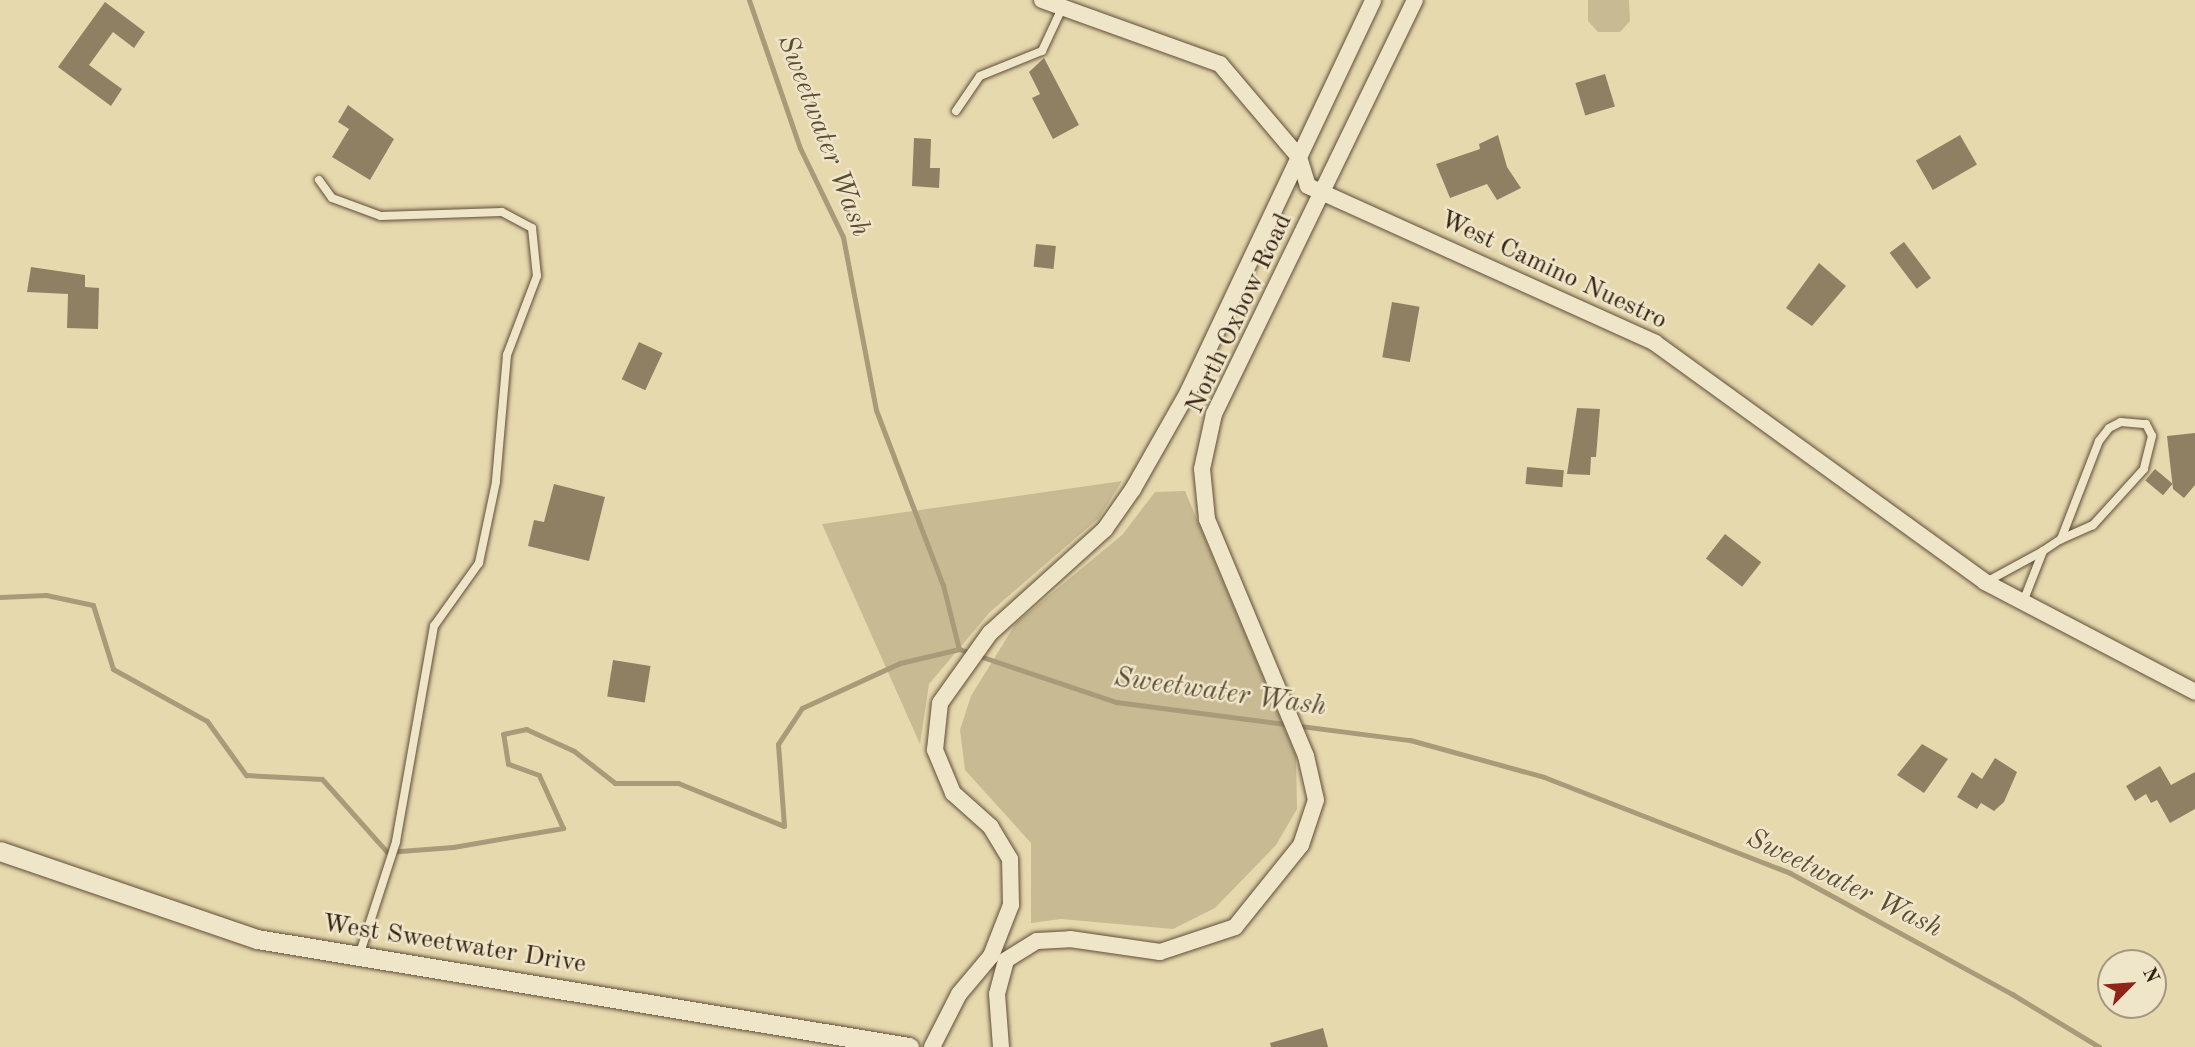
<!DOCTYPE html>
<style>
body{margin:0}
#map{position:relative;width:2195px;height:1047px;overflow:hidden;background:#e7d9ae;font-family:"Old Standard TT",serif}
div>[style]{position:absolute}
.green>*{inset:0;background:#c8ba93}
.stream>*{height:5px;margin:-2.5px;padding:0 2.5px;transform-origin:2.5px;border-radius:2.5px;background:#a99a79}
.building>*{inset:0;background:#908063;transform-origin:0 0}
.roads{filter:drop-shadow(0 0 2px #5f4e38) drop-shadow(0 0 2px #5f4e38)}
.service>*{height:8px;margin:-4px;padding:0 4px;transform-origin:4px;border-radius:4px;background:#efe6ca}
.minor>*{height:16px;margin:-8px;padding:0 8px;transform-origin:8px;border-radius:8px;background:#efe6ca}
.tertiary>*{height:19px;margin:-9.5px;padding:0 9.5px;transform-origin:9.5px;border-radius:9.5px;background:#efe6ca}
span{translate:-50% -50%;white-space:nowrap;text-align:center;line-height:1.15;-webkit-text-stroke:5px #efe6ca;paint-order:stroke}
.street-label{font-size:26px;color:#322011}
.water-label{font-size:28px;color:#5c4b35;font-style:italic}
.north{position:absolute;left:2097px;top:949px;width:70px;height:70px;box-sizing:border-box;background:#efe6ca;border:2px solid #a39780;border-radius:50%;rotate:65deg;font-size:19px;font-weight:700;line-height:28px;text-align:center;color:#322011}
.north::after{content:'';display:block;margin:auto;width:24px;height:32px;background:#8f2418;clip-path:polygon(50% 0,100% 100%,50% 72%,0 100%)}
</style>
<div id="map">
<div class="green">
<div style="clip-path:polygon(1588px 0,1629px 0,1630px 21px,1620px 32px,1598px 32px,1588px 21px)"></div>
<div style="clip-path:polygon(1122px 481px,1099px 518px,990px 612px,929px 684px,920px 744px,822px 524px)"></div>
<div style="clip-path:polygon(1185px 491px,1296px 756px,1297px 809px,1276px 845px,1215px 908px,1173px 929px,1061px 919px,1031px 923px,1031px 843px,965px 770px,960px 730px,971px 696px,1016px 623px,1122px 535px,1155px 492px)"></div>
</div>
<div class="stream">
<div style="left:749px;top:0;width:157px;rotate:71deg"></div>
<div style="left:800px;top:148px;width:99px;rotate:64.2deg"></div>
<div style="left:843px;top:237px;width:176px;rotate:79.2deg"></div>
<div style="left:876px;top:410px;width:187px;rotate:69.1deg"></div>
<div style="left:943px;top:585px;width:66px;rotate:76deg"></div>
<div style="left:959px;top:649px;width:166px;rotate:18.7deg"></div>
<div style="left:1116px;top:702px;width:296px;rotate:7.4deg"></div>
<div style="left:1410px;top:740px;width:139px;rotate:15.4deg"></div>
<div style="left:1544px;top:777px;width:264px;rotate:21.3deg"></div>
<div style="left:1790px;top:873px;width:253px;rotate:28.6deg"></div>
<div style="left:2012px;top:994px;width:102px;rotate:31.3deg"></div>
<div style="left:0;top:597px;width:46px;rotate:-2.5deg"></div>
<div style="left:46px;top:595px;width:48px;rotate:12deg"></div>
<div style="left:93px;top:605px;width:67px;rotate:72.6deg"></div>
<div style="left:113px;top:669px;width:107px;rotate:29deg"></div>
<div style="left:207px;top:721px;width:67px;rotate:54.2deg"></div>
<div style="left:246px;top:775px;width:76px;rotate:3deg"></div>
<div style="left:322px;top:779px;width:98px;rotate:48.3deg"></div>
<div style="left:387px;top:852px;width:66px;rotate:-4.3deg"></div>
<div style="left:453px;top:847px;width:112px;rotate:-9.8deg"></div>
<div style="left:563px;top:828px;width:58px;rotate:-114.4deg"></div>
<div style="left:539px;top:775px;width:33px;rotate:-160deg"></div>
<div style="left:508px;top:764px;width:30px;rotate:-99deg"></div>
<div style="left:503px;top:734px;width:24px;rotate:-12deg"></div>
<div style="left:526px;top:729px;width:53px;rotate:24.6deg"></div>
<div style="left:574px;top:751px;width:52px;rotate:38deg"></div>
<div style="left:615px;top:783px;width:63px"></div>
<div style="left:678px;top:783px;width:114px;rotate:22.1deg"></div>
<div style="left:784px;top:826px;width:82px;rotate:-94.2deg"></div>
<div style="left:778px;top:744px;width:43px;rotate:-56.3deg"></div>
<div style="left:802px;top:708px;width:108px;rotate:-24.7deg"></div>
<div style="left:900px;top:663px;width:61px;rotate:-13.3deg"></div>
</div>
<div class="building">
<div style="clip-path:polygon(105px 2px,145px 32px,134px 48px,113px 32px,89px 65px,122px 89px,111px 106px,58px 67px)"></div>
<div style="clip-path:polygon(1044px 58px,1079px 125px,1053px 139px,1032px 98px,1040px 94px,1029px 72px)"></div>
<div style="left:1605px;top:74px;width:34px;height:31px;rotate:73deg"></div>
<div style="clip-path:polygon(348px 105px,394px 139px,370px 180px,332px 157px,349px 129px,338px 122px)"></div>
<div style="clip-path:polygon(1498px 135px,1507px 167px,1521px 188px,1497px 200px,1487px 184px,1450px 198px,1436px 164px,1480px 149px,1479px 144px)"></div>
<div style="left:1960px;top:135px;width:34px;height:51px;rotate:60deg"></div>
<div style="clip-path:polygon(914px 138px,931px 139px,930px 168px,940px 168px,939px 188px,912px 186px)"></div>
<div style="left:1904px;top:242px;width:45px;height:18px;rotate:53deg"></div>
<div style="left:1036px;top:244px;width:20px;height:23px;rotate:6deg"></div>
<div style="clip-path:polygon(1819px 263px,1846px 286px,1812px 326px,1786px 308px)"></div>
<div style="clip-path:polygon(31px 267px,85px 275px,85px 287px,99px 288px,98px 329px,67px 328px,68px 294px,27px 292px)"></div>
<div style="left:1392px;top:302px;width:28px;height:56px;rotate:10deg"></div>
<div style="left:639px;top:342px;width:26px;height:41px;rotate:25deg"></div>
<div style="clip-path:polygon(1577px 408px,1600px 409px,1596px 457px,1591px 457px,1590px 475px,1567px 474px)"></div>
<div style="clip-path:polygon(2195px 433px,2195px 485px,2184px 498px,2173px 489px,2167px 436px)"></div>
<div style="left:1527px;top:467px;width:37px;height:17px;rotate:5deg"></div>
<div style="left:2155px;top:469px;width:23px;height:15px;rotate:40deg"></div>
<div style="clip-path:polygon(554px 484px,605px 497px,589px 561px,528px 546px,534px 520px,544px 522px)"></div>
<div style="left:1725px;top:534px;width:46px;height:31px;rotate:38deg"></div>
<div style="left:613px;top:660px;width:38px;height:37px;rotate:9deg"></div>
<div style="clip-path:polygon(1922px 744px,1948px 759px,1924px 793px,1897px 775px)"></div>
<div style="clip-path:polygon(1995px 758px,2017px 772px,2004px 802px,1994px 811px,1981px 803px,1977px 809px,1957px 797px,1972px 772px,1982px 779px)"></div>
<div style="clip-path:polygon(2160px 766px,2171px 785px,2195px 772px,2195px 809px,2170px 823px,2157px 800px,2151px 803px,2146px 794px,2135px 801px,2126px 786px)"></div>
<div style="clip-path:polygon(1323px 1028px,1328px 1047px,1271px 1047px,1270px 1043px)"></div>
</div>
<div class="roads">
<div class="service">
<div style="left:956px;top:111px;width:42px;rotate:-55.6deg"></div>
<div style="left:980px;top:76px;width:67px;rotate:-22deg"></div>
<div style="left:1042px;top:51px;width:50px;rotate:-65deg"></div>
<div style="left:319px;top:180px;width:22px;rotate:54deg"></div>
<div style="left:332px;top:198px;width:52px;rotate:20.2deg"></div>
<div style="left:381px;top:216px;width:121px;rotate:-1.9deg"></div>
<div style="left:502px;top:212px;width:34px;rotate:28deg"></div>
<div style="left:532px;top:228px;width:48px;rotate:84.1deg"></div>
<div style="left:537px;top:276px;width:85px;rotate:110.8deg"></div>
<div style="left:507px;top:355px;width:127px;rotate:95deg"></div>
<div style="left:496px;top:482px;width:83px;rotate:101.9deg"></div>
<div style="left:479px;top:563px;width:77px;rotate:125.5deg"></div>
<div style="left:434px;top:626px;width:219px;rotate:100deg"></div>
<div style="left:396px;top:842px;width:120px;rotate:108deg"></div>
<div style="left:2043px;top:551px;width:22px;rotate:-34deg"></div>
<div style="left:2061px;top:539px;width:105px;rotate:-68.8deg"></div>
<div style="left:2099px;top:441px;width:16px;rotate:-52deg"></div>
<div style="left:2109px;top:428px;width:13px;rotate:-27deg"></div>
<div style="left:2121px;top:422px;width:25px;rotate:5deg"></div>
<div style="left:2146px;top:424px;width:13px;rotate:63deg"></div>
<div style="left:2152px;top:436px;width:34px;rotate:104deg"></div>
<div style="left:2144px;top:469px;width:76px;rotate:132.3deg"></div>
<div style="left:2093px;top:525px;width:35px;rotate:156deg"></div>
<div style="left:1986px;top:582px;width:65px;rotate:-28.5deg"></div>
<div style="left:2043px;top:551px;width:55px;rotate:111.4deg"></div>
</div>
<div class="minor">
<div style="left:1042px;top:0;width:189px;rotate:19.8deg"></div>
<div style="left:1220px;top:64px;width:122px;rotate:49.7deg"></div>
<div style="left:1299px;top:157px;width:30px;rotate:73deg"></div>
<div style="left:1308px;top:186px;width:381px;rotate:24.3deg"></div>
<div style="left:1655px;top:343px;width:407px;rotate:35.9deg"></div>
<div style="left:1985px;top:582px;width:237px;rotate:27.6deg"></div>
<div style="left:932px;top:1047px;width:59px;rotate:-63deg"></div>
<div style="left:959px;top:994px;width:50px;rotate:-49.9deg"></div>
<div style="left:991px;top:956px;width:55px;rotate:-68.6deg"></div>
<div style="left:1011px;top:905px;width:46px;rotate:-91.2deg"></div>
<div style="left:1010px;top:859px;width:37px;rotate:-121deg"></div>
<div style="left:991px;top:827px;width:51px;rotate:-138.2deg"></div>
<div style="left:953px;top:793px;width:47px;rotate:-112.7deg"></div>
<div style="left:935px;top:750px;width:47px;rotate:-83.9deg"></div>
<div style="left:940px;top:703px;width:86px;rotate:-54.5deg"></div>
<div style="left:990px;top:633px;width:155px;rotate:-42.1deg"></div>
<div style="left:1105px;top:529px;width:49px;rotate:-55deg"></div>
<div style="left:1133px;top:489px;width:112px;rotate:-60.4deg"></div>
<div style="left:1188px;top:392px;width:433px;rotate:-64.7deg"></div>
<div style="left:1001px;top:1047px;width:53px;rotate:-94.3deg"></div>
<div style="left:997px;top:994px;width:35px;rotate:-75deg"></div>
<div style="left:1006px;top:960px;width:36px;rotate:-32deg"></div>
<div style="left:1037px;top:941px;width:33px;rotate:-3deg"></div>
<div style="left:1070px;top:939px;width:91px;rotate:8.2deg"></div>
<div style="left:1160px;top:952px;width:79px;rotate:-18.4deg"></div>
<div style="left:1235px;top:927px;width:105px;rotate:-51.2deg"></div>
<div style="left:1301px;top:845px;width:47px;rotate:-71.6deg"></div>
<div style="left:1316px;top:800px;width:45px;rotate:-102.8deg"></div>
<div style="left:1306px;top:756px;width:257px;rotate:-112.7deg"></div>
<div style="left:1207px;top:519px;width:50px;rotate:-95.7deg"></div>
<div style="left:1202px;top:469px;width:56px;rotate:-77.7deg"></div>
<div style="left:1214px;top:414px;width:460px;rotate:-64.1deg"></div>
</div>
<div class="tertiary">
<div style="left:0;top:851px;width:272px;rotate:18.9deg"></div>
<div style="left:257px;top:939px;width:661px;rotate:9.41deg"></div>
</div>
</div>
<div class="street-label">
<span style="left:1553px;top:271px;rotate:25deg">West Camino Nuestro</span>
<span style="left:1240px;top:314px;rotate:-65deg">North Oxbow Road</span>
<span style="left:454px;top:945px;rotate:9deg">West Sweetwater Drive</span>
</div>
<div class="water-label">
<span style="left:823px;top:136px;rotate:69deg">Sweetwater Wash</span>
<span style="left:1220px;top:693px;rotate:8deg">Sweetwater Wash</span>
<span style="left:1844px;top:884px;rotate:26deg">Sweetwater Wash</span>
</div>
<div class="north">N</div>
</div>
